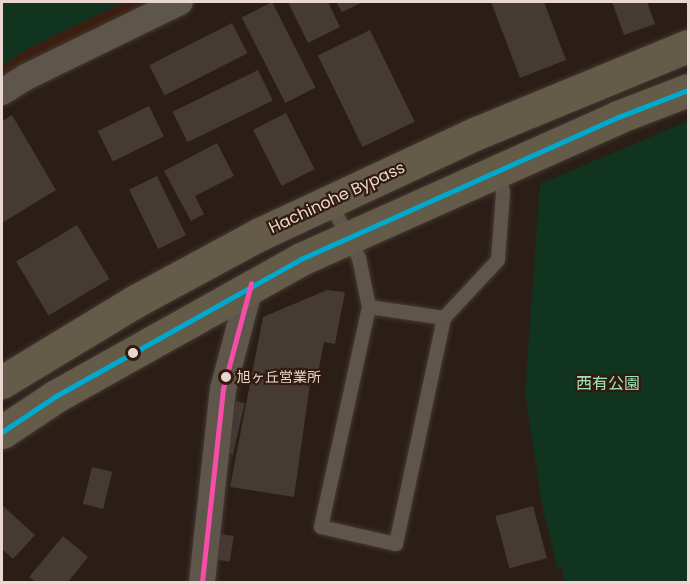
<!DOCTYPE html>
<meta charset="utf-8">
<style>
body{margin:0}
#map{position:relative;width:690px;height:584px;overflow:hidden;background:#2b1e17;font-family:Poppins,"Noto Sans JP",sans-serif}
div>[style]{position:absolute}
.built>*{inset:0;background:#3c1f12}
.green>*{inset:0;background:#10341f}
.building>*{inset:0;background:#463a35;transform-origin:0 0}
.roads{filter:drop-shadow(0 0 2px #443933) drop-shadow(0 0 2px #443933)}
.lane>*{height:14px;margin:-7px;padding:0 7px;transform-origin:7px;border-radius:7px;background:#5e564b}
.street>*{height:26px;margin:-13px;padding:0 13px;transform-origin:13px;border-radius:13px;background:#5e564b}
.highway>*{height:33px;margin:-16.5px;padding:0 16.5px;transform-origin:16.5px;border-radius:16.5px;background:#645c48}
.bus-1>*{height:4.5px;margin:-2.25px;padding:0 2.25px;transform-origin:2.25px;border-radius:2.25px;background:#00a9ce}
.bus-2>*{height:4.5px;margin:-2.25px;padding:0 2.25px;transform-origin:2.25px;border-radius:2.25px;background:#f54da8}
.dots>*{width:16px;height:16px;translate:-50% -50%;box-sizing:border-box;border:3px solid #331a0f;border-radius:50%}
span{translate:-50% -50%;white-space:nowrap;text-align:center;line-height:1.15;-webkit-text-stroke:4.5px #331a0f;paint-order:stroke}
.bus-label{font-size:14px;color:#ead8d0}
.left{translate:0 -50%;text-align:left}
.street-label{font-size:16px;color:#ead8d0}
.park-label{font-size:16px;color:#9ce4b7}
.frame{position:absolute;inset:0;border:3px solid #ead8d0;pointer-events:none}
</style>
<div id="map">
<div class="built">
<div style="clip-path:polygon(2px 2px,180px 2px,2px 92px)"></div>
</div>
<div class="green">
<div style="clip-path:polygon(2px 2px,124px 2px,29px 48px,2px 66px)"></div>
<div style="clip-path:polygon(688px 121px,688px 582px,565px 582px,562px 568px,557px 567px,542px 504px,525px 393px,540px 184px)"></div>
</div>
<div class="building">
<div style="left:272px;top:2px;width:96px;height:34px;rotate:63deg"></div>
<div style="clip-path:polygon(288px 2px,328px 2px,340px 27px,308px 43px)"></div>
<div style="clip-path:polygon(336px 2px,363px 2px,342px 12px)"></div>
<div style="clip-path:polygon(491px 2px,544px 2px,566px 60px,520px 78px)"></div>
<div style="clip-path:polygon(612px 2px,647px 2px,655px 24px,624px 35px)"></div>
<div style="left:232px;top:23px;width:34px;height:93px;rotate:63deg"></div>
<div style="left:370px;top:30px;width:102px;height:58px;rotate:64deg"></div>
<div style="left:258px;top:70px;width:34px;height:95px;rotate:64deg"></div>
<div style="left:149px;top:106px;width:34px;height:57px;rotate:64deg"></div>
<div style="left:286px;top:113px;width:63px;height:37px;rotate:63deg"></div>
<div style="clip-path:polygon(12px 115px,56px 190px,2px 223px,2px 121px)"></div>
<div style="clip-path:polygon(217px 143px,234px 176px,195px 196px,204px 214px,191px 221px,164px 171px)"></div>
<div style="left:157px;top:176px;width:66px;height:31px;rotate:64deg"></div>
<div style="left:77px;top:225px;width:63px;height:71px;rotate:59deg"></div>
<div style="clip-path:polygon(327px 290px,345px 292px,335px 344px,324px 342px,317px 378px,311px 377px,294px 497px,230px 487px,263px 317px)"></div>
<div style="left:236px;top:401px;width:9px;height:53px;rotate:13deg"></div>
<div style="left:92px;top:467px;width:21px;height:38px;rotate:14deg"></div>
<div style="clip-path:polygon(2px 505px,35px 535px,13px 559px,2px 549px)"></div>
<div style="left:533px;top:506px;width:54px;height:39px;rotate:75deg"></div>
<div style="left:221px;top:534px;width:13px;height:26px;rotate:9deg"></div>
<div style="clip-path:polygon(63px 536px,88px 557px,68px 582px,36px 582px,29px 577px)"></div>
</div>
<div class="roads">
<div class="lane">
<div style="left:330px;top:202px;width:63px;rotate:62.6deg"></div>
<div style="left:359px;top:258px;width:50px;rotate:78.5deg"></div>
<div style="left:369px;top:307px;width:225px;rotate:102.3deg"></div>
<div style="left:321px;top:527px;width:77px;rotate:12.8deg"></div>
<div style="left:396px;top:544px;width:231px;rotate:-78deg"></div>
<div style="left:444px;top:318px;width:79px;rotate:-47deg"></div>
<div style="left:498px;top:260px;width:67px;rotate:-85.7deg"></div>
<div style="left:503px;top:193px;width:22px;rotate:-100deg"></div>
<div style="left:369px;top:307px;width:76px;rotate:8.3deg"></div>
</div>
<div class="street">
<div style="left:2px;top:92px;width:28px;rotate:-32deg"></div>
<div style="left:26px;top:77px;width:171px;rotate:-26deg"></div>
<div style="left:202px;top:582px;width:194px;rotate:-83.8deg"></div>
<div style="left:223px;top:389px;width:109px;rotate:-75.1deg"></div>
</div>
<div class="highway">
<div style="left:2px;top:382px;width:157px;rotate:-31.2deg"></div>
<div style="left:136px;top:301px;width:141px;rotate:-28.4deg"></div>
<div style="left:260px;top:234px;width:239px;rotate:-25deg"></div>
<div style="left:477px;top:133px;width:228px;rotate:-22.4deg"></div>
<div style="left:2px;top:432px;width:65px;rotate:-33.7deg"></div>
<div style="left:56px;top:396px;width:281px;rotate:-29.2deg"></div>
<div style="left:301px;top:259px;width:347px;rotate:-24.1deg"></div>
<div style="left:618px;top:117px;width:75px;rotate:-21.1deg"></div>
</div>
</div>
<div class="bus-1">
<div style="left:2px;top:432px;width:65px;rotate:-33.7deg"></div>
<div style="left:56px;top:396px;width:281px;rotate:-29.2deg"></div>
<div style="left:301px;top:259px;width:347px;rotate:-24.1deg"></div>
<div style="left:618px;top:117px;width:75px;rotate:-21.1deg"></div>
</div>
<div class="bus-2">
<div style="left:202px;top:582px;width:194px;rotate:-83.8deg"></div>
<div style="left:223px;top:389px;width:109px;rotate:-75.1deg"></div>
</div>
<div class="dots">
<div style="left:133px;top:353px;background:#ead8d0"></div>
<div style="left:226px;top:377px;background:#ead8d0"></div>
</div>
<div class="bus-label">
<span class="left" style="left:237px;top:377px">旭ヶ丘営業所</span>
</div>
<div class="street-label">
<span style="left:337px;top:198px;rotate:-25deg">Hachinohe Bypass</span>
</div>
<div class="park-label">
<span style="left:608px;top:384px">西有公園</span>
</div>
<div class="frame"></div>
</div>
